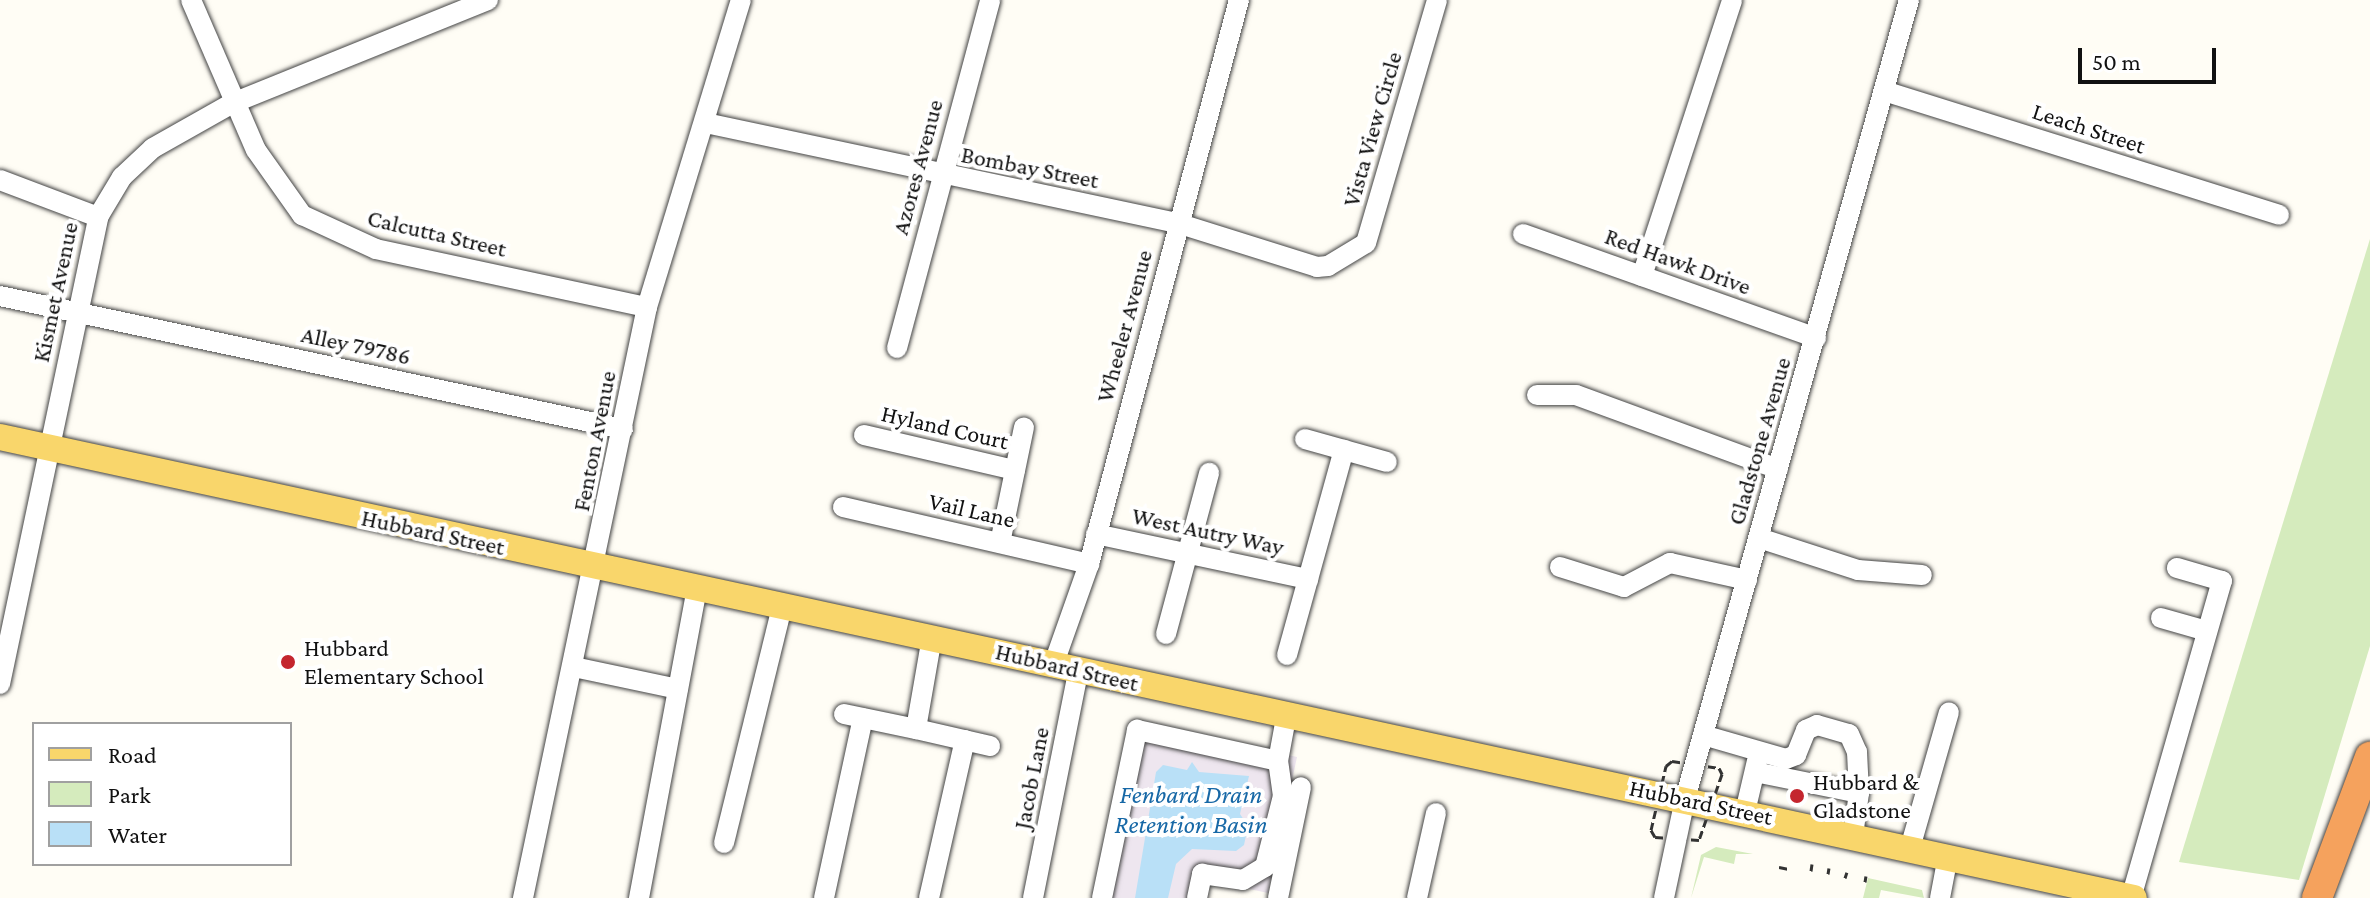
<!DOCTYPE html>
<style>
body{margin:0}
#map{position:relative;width:2370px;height:898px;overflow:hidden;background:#fffdf5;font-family:"Crimson Pro",serif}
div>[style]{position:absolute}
.industrial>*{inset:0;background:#eee6ef}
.green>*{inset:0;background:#d5ebbd}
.water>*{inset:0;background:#b9e0f7}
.path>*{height:3px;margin-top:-1.5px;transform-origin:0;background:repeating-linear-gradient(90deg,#333 0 8px,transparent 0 12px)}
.roads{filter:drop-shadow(0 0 2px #444) drop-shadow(0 0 2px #444)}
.minor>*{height:20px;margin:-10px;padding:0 10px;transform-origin:10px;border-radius:10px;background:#fff}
.major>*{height:26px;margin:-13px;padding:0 13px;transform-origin:13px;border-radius:13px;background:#f9d66b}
.highway>*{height:30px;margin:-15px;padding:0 15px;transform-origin:15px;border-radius:15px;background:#f5a25d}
.dots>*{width:22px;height:22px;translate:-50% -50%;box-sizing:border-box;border:4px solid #fff;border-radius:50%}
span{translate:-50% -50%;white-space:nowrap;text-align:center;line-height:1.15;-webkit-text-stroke:8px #fff;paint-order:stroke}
.street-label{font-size:24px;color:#111}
.poi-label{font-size:24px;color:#111}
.left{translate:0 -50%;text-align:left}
.water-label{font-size:26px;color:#1768a6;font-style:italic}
.legend{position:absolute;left:32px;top:722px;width:260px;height:144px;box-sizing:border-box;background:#fff;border:2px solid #a0a0a0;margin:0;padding:10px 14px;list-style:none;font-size:24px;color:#111}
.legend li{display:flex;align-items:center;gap:16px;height:40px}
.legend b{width:40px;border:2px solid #a0a0a0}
.scale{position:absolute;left:2078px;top:48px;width:138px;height:36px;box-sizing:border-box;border:4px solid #111;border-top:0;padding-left:10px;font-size:24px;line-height:28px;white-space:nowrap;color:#111;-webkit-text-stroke:6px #fff;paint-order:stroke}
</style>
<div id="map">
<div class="industrial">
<div style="clip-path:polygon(1131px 722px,1297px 757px,1268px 893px,1207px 880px,1202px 898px,1095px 898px)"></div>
</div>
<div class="green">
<div style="clip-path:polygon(2370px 239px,2370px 646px,2299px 880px,2179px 862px)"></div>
<div style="clip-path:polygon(1716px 847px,1753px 854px,1736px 854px,1734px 864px,1704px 857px,1691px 898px,1701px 855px)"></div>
<div style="clip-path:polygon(1868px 878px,1922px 890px,1924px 898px,1881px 890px,1879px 898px,1863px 898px)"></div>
</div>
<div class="water">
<div style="clip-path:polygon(1192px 762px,1199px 772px,1249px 776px,1240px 814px,1248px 826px,1244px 845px,1236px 851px,1192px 849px,1176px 864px,1168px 898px,1135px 898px,1156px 772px,1163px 765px,1187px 770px)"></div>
</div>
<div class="path">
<div style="left:1672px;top:761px;width:48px;rotate:8.5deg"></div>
<div style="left:1719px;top:768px;width:7px;rotate:63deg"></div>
<div style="left:1722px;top:774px;width:70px;rotate:109.2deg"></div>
<div style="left:1699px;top:840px;width:44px;rotate:-176.1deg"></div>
<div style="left:1655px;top:837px;width:8px;rotate:-120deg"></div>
<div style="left:1651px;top:830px;width:66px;rotate:-76.8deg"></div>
<div style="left:1666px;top:766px;width:8px;rotate:-40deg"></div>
<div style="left:1779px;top:867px;width:10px;rotate:11deg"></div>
<div style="left:1811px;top:871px;width:7px;rotate:-82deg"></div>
<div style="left:1828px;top:874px;width:6px;rotate:-81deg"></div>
<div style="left:1845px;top:878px;width:6px;rotate:-72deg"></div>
<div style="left:1865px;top:882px;width:6px;rotate:-81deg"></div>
</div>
<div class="roads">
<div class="minor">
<div style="left:191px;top:0;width:163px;rotate:66.6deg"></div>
<div style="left:256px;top:150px;width:80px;rotate:54.7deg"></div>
<div style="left:302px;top:215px;width:81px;rotate:24.7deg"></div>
<div style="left:376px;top:249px;width:277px;rotate:12.1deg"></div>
<div style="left:1884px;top:91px;width:414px;rotate:17.4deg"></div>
<div style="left:706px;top:123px;width:481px;rotate:12deg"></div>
<div style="left:1177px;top:223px;width:147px;rotate:17.4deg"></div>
<div style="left:1317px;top:267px;width:11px;rotate:-5deg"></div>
<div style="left:1328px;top:266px;width:44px;rotate:-31.2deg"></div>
<div style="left:1366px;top:243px;width:253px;rotate:-73.7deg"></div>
<div style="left:0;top:180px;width:105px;rotate:20.7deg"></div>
<div style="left:1523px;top:234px;width:311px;rotate:19.5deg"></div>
<div style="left:1642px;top:276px;width:290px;rotate:-71.9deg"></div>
<div style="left:0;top:296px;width:637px;rotate:12.05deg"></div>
<div style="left:897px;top:348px;width:360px;rotate:-75deg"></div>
<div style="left:1537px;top:395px;width:39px"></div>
<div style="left:1576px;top:395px;width:215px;rotate:20.1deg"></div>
<div style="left:864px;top:435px;width:155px;rotate:13.1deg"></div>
<div style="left:1305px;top:439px;width:85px;rotate:15.7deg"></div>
<div style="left:843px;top:507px;width:253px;rotate:13deg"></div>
<div style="left:1096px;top:534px;width:217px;rotate:12deg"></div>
<div style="left:1759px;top:538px;width:104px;rotate:17.9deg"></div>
<div style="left:1858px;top:570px;width:64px;rotate:4.5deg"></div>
<div style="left:1000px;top:543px;width:118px;rotate:-78.3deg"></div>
<div style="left:1560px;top:567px;width:67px;rotate:17.4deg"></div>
<div style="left:1624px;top:587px;width:52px;rotate:-27.6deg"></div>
<div style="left:1670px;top:563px;width:79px;rotate:12.4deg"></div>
<div style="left:2161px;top:618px;width:48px;rotate:15.8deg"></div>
<div style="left:1166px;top:634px;width:167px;rotate:-75deg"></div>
<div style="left:932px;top:637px;width:93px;rotate:99.9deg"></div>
<div style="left:916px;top:729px;width:76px;rotate:12.9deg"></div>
<div style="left:1287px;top:655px;width:213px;rotate:-74.5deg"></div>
<div style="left:1054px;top:663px;width:105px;rotate:-70.5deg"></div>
<div style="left:1089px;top:564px;width:584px;rotate:-75.11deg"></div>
<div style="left:574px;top:667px;width:106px;rotate:11.9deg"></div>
<div style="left:0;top:684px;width:477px;rotate:-78.1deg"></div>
<div style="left:98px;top:217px;width:47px;rotate:-59deg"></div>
<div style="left:122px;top:177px;width:42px;rotate:-43.1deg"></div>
<div style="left:153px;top:148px;width:92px;rotate:-29.4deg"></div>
<div style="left:233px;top:103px;width:275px;rotate:-22deg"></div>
<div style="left:844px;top:714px;width:74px;rotate:11.8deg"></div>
<div style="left:1703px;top:735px;width:86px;rotate:16.1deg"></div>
<div style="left:1786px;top:759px;width:11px;rotate:-22deg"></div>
<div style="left:1796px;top:755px;width:27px;rotate:-68deg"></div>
<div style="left:1806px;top:730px;width:12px;rotate:-24deg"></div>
<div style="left:1817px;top:725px;width:33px;rotate:16deg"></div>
<div style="left:1849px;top:734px;width:20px;rotate:66deg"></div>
<div style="left:1857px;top:752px;width:41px;rotate:87.2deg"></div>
<div style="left:1859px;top:793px;width:42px;rotate:98.1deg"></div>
<div style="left:1755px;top:772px;width:106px;rotate:11.4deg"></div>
<div style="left:1745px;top:812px;width:52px;rotate:-76.8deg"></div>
<div style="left:724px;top:843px;width:244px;rotate:-76.2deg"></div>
<div style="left:1910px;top:848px;width:141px;rotate:-74deg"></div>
<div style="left:523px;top:898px;width:604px;rotate:-78.15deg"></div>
<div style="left:647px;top:307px;width:321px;rotate:-73deg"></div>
<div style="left:639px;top:898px;width:315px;rotate:-79.4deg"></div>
<div style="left:824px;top:898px;width:184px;rotate:-77.8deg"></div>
<div style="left:929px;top:898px;width:162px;rotate:-77.2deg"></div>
<div style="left:1033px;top:898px;width:235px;rotate:-78.7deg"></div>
<div style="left:1102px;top:898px;width:172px;rotate:-78.2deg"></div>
<div style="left:1137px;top:730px;width:144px;rotate:12.4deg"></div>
<div style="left:1197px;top:898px;width:25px;rotate:-78deg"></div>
<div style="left:1202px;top:874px;width:41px;rotate:8.3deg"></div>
<div style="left:1243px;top:880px;width:26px;rotate:-31deg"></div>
<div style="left:1265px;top:867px;width:73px;rotate:-75.8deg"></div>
<div style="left:1283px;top:796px;width:35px;rotate:-98deg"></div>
<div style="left:1278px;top:761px;width:44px;rotate:-79.5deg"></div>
<div style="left:1278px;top:898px;width:113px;rotate:-78.3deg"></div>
<div style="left:1417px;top:898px;width:87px;rotate:-77.4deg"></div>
<div style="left:1664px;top:898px;width:101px;rotate:-78deg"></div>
<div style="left:1685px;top:799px;width:830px;rotate:-74.34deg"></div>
<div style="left:1940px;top:898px;width:43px;rotate:-79.2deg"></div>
<div style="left:2131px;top:898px;width:330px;rotate:-74deg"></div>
<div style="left:2222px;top:581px;width:47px;rotate:-163.9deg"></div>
</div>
<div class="major">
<div style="left:0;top:437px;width:2183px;rotate:12.19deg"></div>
</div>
<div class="highway">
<div style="left:2317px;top:898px;width:151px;rotate:-69.4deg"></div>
</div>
</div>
<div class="dots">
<div style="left:288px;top:662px;background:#c4262e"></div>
<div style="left:1797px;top:796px;background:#c4262e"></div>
</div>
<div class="street-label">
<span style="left:2089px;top:128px;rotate:18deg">Leach Street</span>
<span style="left:1372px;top:129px;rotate:-74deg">Vista View Circle</span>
<span style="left:917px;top:167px;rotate:-75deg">Azores Avenue</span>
<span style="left:1030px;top:167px;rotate:11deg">Bombay Street</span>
<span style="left:437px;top:233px;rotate:13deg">Calcutta Street</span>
<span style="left:1678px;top:261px;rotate:20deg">Red Hawk Drive</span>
<span style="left:55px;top:292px;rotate:-78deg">Kismet Avenue</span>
<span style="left:1124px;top:326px;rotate:-75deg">Wheeler Avenue</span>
<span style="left:356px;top:345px;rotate:12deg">Alley 79786</span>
<span style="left:945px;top:427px;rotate:13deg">Hyland Court</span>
<span style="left:594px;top:441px;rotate:-79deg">Fenton Avenue</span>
<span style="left:1759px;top:441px;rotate:-74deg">Gladstone Avenue</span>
<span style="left:972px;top:510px;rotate:13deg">Vail Lane</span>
<span style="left:1208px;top:531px;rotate:12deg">West Autry Way</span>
<span style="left:433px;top:532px;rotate:12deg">Hubbard Street</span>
<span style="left:1067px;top:667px;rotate:13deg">Hubbard Street</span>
<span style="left:1031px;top:778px;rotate:-79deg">Jacob Lane</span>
<span style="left:1701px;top:802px;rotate:12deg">Hubbard Street</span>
</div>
<div class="poi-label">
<span class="left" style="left:304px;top:662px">Hubbard<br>Elementary School</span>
<span class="left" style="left:1813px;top:796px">Hubbard &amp;<br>Gladstone</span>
</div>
<div class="water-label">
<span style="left:1191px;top:810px">Fenbard Drain<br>Retention Basin</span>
</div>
<ul class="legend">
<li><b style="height:10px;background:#f9d66b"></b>Road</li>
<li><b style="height:22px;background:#d5ebbd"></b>Park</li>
<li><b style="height:22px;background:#b9e0f7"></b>Water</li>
</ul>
<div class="scale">50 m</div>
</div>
